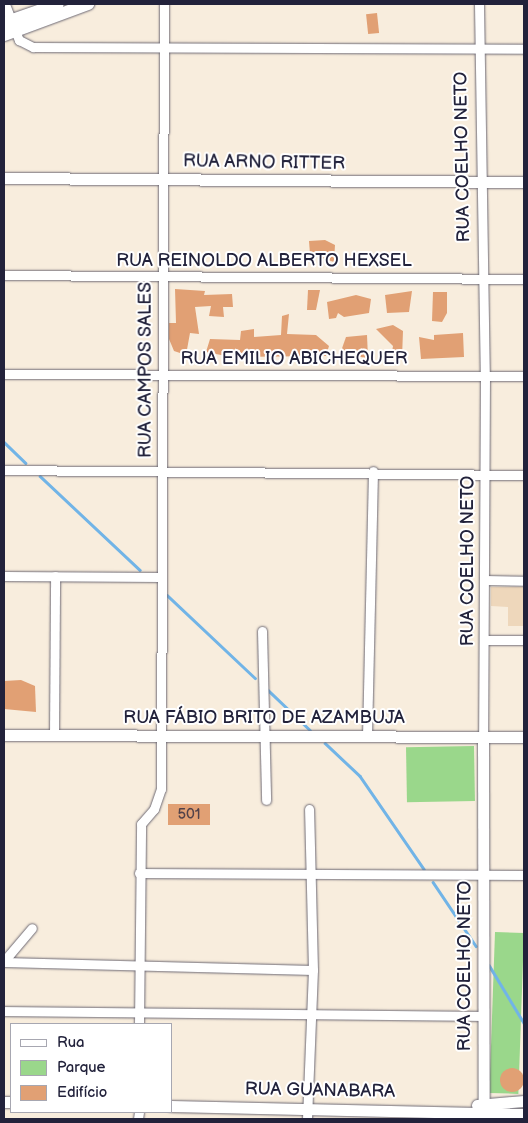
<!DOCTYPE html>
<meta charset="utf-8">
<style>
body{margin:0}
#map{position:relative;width:528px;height:1123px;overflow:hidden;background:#f8eddd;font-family:"Balsamiq Sans",sans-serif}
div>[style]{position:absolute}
.built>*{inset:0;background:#eed7bb}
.green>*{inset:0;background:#9ad78b;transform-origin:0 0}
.stream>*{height:2.5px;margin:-1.25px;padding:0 1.25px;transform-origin:1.25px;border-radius:1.25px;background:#71b4e7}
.building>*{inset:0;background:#e1a074;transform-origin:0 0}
.round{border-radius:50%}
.roads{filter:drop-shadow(0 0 1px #6d6974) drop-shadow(0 0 1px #6d6974)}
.minor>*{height:9px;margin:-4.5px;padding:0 4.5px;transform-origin:4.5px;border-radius:4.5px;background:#fff}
.tertiary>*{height:11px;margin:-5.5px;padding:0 5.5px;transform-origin:5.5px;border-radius:5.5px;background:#fff}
.secondary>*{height:12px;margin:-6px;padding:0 6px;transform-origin:6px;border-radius:6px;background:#fff}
span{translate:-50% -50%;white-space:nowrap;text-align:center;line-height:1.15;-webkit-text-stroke:4px #fff;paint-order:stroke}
.number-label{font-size:15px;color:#524249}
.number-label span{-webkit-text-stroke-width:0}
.street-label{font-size:18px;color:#22223b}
.frame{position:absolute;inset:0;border:5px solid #22223b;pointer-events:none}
.legend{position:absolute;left:10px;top:1023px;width:162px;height:90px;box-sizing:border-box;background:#fff;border:1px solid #a7a7b1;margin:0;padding:6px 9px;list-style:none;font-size:15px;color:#22223b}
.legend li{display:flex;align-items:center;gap:10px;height:25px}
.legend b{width:25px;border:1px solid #a7a7b1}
</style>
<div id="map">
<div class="built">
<div style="clip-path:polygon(491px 587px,524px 587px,524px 626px,508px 626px,508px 607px,491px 606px)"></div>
</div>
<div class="green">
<div style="left:474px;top:746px;width:55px;height:68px;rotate:89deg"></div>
<div style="left:495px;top:932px;width:29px;height:161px;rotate:2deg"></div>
</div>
<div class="stream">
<div style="left:4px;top:442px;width:30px;rotate:44deg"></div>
<div style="left:40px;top:476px;width:137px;rotate:43.2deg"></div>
<div style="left:167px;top:595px;width:121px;rotate:43.3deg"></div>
<div style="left:268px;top:690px;width:58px;rotate:43.6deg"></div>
<div style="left:325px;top:743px;width:48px;rotate:43.3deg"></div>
<div style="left:360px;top:776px;width:113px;rotate:55.5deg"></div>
<div style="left:433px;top:882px;width:77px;rotate:56.1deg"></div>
<div style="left:489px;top:965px;width:68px;rotate:58.9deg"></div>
</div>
<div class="building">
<div style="left:377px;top:13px;width:20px;height:11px;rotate:84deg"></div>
<div style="clip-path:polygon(325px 240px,335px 245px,334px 262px,310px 254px,309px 241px)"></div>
<div style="clip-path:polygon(175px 289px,205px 291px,204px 295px,232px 294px,233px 307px,223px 307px,224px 317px,209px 316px,211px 306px,195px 307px,199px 334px,190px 333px,186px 355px,174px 351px,169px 339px,169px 323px,176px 323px)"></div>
<div style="clip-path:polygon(308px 290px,320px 290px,316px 310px,307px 310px)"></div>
<div style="clip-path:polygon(412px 291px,409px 312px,387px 313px,385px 295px)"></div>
<div style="clip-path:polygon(433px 292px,447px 292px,447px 313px,442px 322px,432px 321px)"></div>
<div style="clip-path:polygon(356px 295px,371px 299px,369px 313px,344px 317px,338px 313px,336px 318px,329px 319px,327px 302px)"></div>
<div style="clip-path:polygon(289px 314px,287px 334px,316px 335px,329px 346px,326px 356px,240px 357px,240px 350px,227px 352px,226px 356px,206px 352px,210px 339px,240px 340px,241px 331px,254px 329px,254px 337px,281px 335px,282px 316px)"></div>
<div style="clip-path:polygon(393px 325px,403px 331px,402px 358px,391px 358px,393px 346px,376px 329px)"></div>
<div style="clip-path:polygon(463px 333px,464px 357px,421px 359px,419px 337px,434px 340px,434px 335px)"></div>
<div style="clip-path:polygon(367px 335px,368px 358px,340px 354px,346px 337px)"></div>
<div style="clip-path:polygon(21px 680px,35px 686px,36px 712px,4px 709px,4px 681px)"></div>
<div style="left:168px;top:804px;width:42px;height:21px"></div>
<div class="round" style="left:500px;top:1068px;width:24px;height:24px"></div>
</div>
<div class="roads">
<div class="minor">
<div style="left:5px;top:4px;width:39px;rotate:69deg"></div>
<div style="left:19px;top:40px;width:16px;rotate:27deg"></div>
<div style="left:33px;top:47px;width:491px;rotate:0.2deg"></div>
<div style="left:479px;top:4px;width:372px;rotate:89.1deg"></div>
<div style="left:485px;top:376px;width:361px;rotate:90.3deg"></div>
<div style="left:4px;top:275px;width:520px;rotate:0.44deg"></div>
<div style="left:4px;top:374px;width:520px;rotate:0.22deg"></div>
<div style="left:4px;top:470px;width:520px;rotate:0.55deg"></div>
<div style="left:4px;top:576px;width:157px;rotate:0.4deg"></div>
<div style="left:485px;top:580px;width:39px;rotate:1deg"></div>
<div style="left:262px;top:631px;width:169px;rotate:88.6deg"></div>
<div style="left:486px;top:640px;width:38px"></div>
<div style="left:54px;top:735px;width:159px;rotate:-89.6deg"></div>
<div style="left:367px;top:736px;width:265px;rotate:-88.7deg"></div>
<div style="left:139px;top:873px;width:385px;rotate:0.3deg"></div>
<div style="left:4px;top:961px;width:43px;rotate:-49.7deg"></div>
<div style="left:4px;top:962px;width:309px;rotate:1.5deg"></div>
<div style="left:4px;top:1011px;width:478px;rotate:0.6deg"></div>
<div style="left:139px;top:1024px;width:200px;rotate:-89.4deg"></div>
<div style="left:141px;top:824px;width:20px;rotate:-49deg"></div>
<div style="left:154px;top:809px;width:21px;rotate:-71deg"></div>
<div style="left:161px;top:789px;width:785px;rotate:-89.78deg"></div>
<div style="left:138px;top:1119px;width:7px;rotate:-82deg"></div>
<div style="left:307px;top:1119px;width:149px;rotate:-87.7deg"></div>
<div style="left:313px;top:970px;width:161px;rotate:-91.4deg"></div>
</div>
<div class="tertiary">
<div style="left:4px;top:178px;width:520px;rotate:0.44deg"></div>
<div style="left:4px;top:735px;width:520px;rotate:0.22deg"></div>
<div style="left:483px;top:737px;width:382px;rotate:89.9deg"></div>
<div style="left:4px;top:1102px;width:7px"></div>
<div style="left:477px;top:1105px;width:47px;rotate:-4.9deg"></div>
<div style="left:171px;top:1106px;width:353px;rotate:1.3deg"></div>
</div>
<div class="secondary">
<div style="left:4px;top:23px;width:57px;rotate:-19.4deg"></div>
<div style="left:4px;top:35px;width:90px;rotate:-20.3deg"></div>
</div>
</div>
<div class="number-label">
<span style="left:189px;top:815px">501</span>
</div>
<div class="street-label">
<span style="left:463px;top:157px;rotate:-91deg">RUA COELHO NETO</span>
<span style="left:264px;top:163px;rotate:1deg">RUA ARNO RITTER</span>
<span style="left:264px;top:261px">RUA REINOLDO ALBERTO HEXSEL</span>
<span style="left:294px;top:359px">RUA EMILIO ABICHEQUER</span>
<span style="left:146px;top:370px;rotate:-90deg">RUA CAMPOS SALES</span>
<span style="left:468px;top:561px;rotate:-90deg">RUA COELHO NETO</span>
<span style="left:264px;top:718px">RUA FÁBIO BRITO DE AZAMBUJA</span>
<span style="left:465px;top:966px;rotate:-90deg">RUA COELHO NETO</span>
<span style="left:320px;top:1091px;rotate:1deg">RUA GUANABARA</span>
</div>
<div class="frame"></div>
<ul class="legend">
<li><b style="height:6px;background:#fff"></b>Rua</li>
<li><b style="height:14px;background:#9ad78b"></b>Parque</li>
<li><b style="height:14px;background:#e1a074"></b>Edifício</li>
</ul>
</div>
